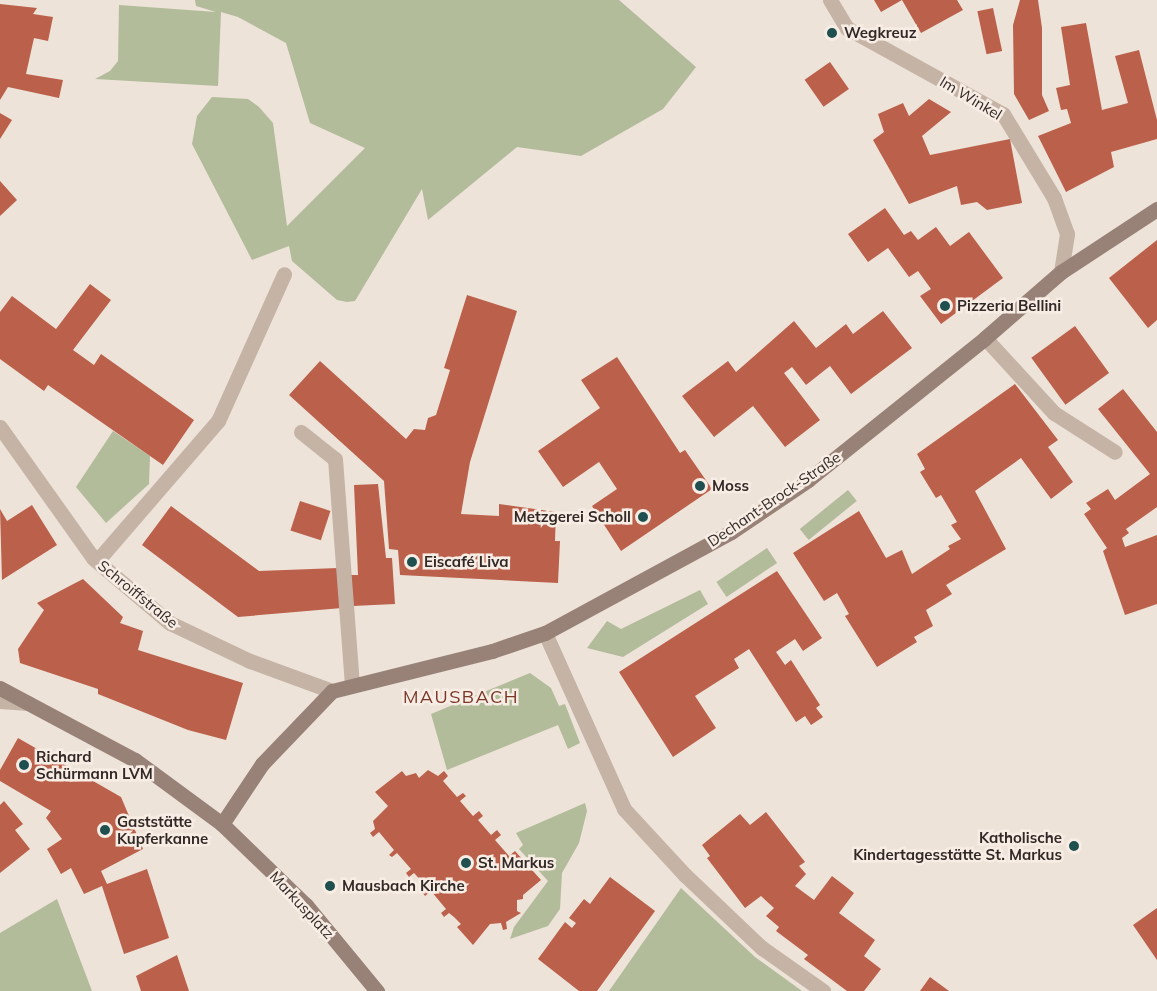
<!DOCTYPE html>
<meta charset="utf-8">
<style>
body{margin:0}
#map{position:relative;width:1157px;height:991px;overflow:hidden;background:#eee3d9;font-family:Mulish,sans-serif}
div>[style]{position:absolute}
.green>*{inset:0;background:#b2bc9a;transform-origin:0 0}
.building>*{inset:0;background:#bb604a;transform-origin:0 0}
.lane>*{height:15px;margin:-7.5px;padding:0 7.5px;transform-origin:7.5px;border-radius:7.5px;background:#c5b3a6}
.street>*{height:15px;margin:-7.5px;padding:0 7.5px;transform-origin:7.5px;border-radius:7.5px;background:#c5b3a6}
.secondary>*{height:15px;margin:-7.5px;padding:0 7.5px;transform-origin:7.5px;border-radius:7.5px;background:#988278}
.dots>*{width:16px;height:16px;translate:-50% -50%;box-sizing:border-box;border:3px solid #f7ede4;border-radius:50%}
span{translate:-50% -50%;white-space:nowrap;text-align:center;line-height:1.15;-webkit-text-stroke:5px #f7ede4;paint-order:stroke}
.poi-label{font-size:15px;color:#322926;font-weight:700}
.left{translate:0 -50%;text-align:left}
.right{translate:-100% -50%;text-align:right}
.street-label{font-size:15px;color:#322926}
.quarter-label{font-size:18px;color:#7a3626;letter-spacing:1.5px}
</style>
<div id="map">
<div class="green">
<div style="clip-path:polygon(195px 0,619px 0,696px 67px,663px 109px,581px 156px,517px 147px,428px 220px,422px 189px,355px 301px,347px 302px,337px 300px,292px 261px,289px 246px,252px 260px,192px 144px,197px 116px,212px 97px,248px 99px,259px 107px,273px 123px,287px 226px,365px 148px,310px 123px,286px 43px,238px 17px,221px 12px,218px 86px,95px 79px,110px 71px,118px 61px,119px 5px,216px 12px,196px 6px)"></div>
<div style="clip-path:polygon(113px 431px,150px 456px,149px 484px,106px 523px,76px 487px)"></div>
<div style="left:848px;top:490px;width:14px;height:62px;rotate:51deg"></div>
<div style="left:767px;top:548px;width:18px;height:61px;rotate:56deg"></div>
<div style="clip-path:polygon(700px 590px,708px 604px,623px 657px,587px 648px,607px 621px,621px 629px)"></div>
<div style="clip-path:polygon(530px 673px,551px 688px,559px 706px,565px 704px,580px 743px,568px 749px,558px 725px,447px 770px,431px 714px)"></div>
<div style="clip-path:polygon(585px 803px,587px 811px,579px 843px,562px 873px,560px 909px,548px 926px,510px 939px,514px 927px,548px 881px,519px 849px,523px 845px,516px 833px)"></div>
<div style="clip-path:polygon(681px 888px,755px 957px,802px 991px,609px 991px)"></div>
<div style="clip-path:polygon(57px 899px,92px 991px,0 991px,0 933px)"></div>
</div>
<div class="building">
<div style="clip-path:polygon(874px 0,957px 0,963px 10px,921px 33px,902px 0,881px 12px)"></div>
<div style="clip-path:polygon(1020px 0,1038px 0,1042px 28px,1042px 95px,1049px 111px,1029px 120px,1014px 94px,1013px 25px)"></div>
<div style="clip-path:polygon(0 4px,37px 8px,33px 14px,53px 17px,48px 41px,34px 38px,26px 74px,63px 80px,59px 98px,8px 87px,0 100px)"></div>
<div style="left:993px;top:8px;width:44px;height:16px;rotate:78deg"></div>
<div style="clip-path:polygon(1086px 23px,1102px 110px,1128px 103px,1115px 56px,1139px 50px,1157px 120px,1157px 139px,1111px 152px,1114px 167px,1066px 192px,1038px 136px,1071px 123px,1067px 109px,1061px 110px,1056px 88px,1070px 85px,1061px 27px)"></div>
<div style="left:830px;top:62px;width:33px;height:31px;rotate:55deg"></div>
<div style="clip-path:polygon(929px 99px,951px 112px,922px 136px,930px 155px,1010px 139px,1022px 203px,987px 210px,977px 202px,961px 205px,957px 186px,909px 204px,873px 140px,884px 132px,878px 114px,903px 103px,909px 116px)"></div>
<div style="clip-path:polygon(0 113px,12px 120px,0 139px)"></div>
<div style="clip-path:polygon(0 181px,17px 200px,0 216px)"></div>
<div style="clip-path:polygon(885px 208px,904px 235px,911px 231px,918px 240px,936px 227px,950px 246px,969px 232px,1003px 278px,941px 324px,920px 296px,931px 289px,918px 271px,909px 277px,888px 248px,868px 262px,848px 234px)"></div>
<div style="clip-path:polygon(1157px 240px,1157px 320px,1148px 328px,1109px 278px)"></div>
<div style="clip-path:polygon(90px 284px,111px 300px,73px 350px,94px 365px,101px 354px,194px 420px,163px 465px,48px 385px,44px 391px,0 359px,0 312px,12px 296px,56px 329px)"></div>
<div style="clip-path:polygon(467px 295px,517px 311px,470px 462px,461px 514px,499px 516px,499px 504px,556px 512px,555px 541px,560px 541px,558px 583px,400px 575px,398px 550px,389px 549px,384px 481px,289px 395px,320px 361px,406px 439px,414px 429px,425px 430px,428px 418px,436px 415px,450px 370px,444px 368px)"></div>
<div style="clip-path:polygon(883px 311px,912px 348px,851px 394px,830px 366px,806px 385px,792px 367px,784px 373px,820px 420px,785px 447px,753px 406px,714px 437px,682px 396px,728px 361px,736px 372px,794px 321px,816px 348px,846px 324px,853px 334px)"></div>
<div style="left:1075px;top:326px;width:58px;height:54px;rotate:54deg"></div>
<div style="clip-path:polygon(617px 357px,680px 453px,685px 450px,712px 489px,621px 551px,592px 506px,617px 489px,599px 462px,563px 487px,538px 451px,600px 408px,581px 380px)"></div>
<div style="clip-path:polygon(1015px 384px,1058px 440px,1048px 447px,1073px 482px,1051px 499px,1021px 458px,975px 491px,1006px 549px,946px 585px,952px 594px,926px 610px,933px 626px,914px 637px,917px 642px,877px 667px,845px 616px,849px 614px,837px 593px,824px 601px,793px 553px,859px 511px,886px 558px,902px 550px,912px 574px,950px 549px,948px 546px,961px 539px,951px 525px,957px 522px,941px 495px,936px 498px,920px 472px,925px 469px,917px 454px)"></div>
<div style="clip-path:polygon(1123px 389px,1157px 432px,1157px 507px,1126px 529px,1129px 533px,1122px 538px,1125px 547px,1157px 535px,1157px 604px,1125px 615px,1103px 551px,1107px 548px,1084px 514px,1091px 509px,1086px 503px,1108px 489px,1115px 500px,1150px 474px,1098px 409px)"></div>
<div style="clip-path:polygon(378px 484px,386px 558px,392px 558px,395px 604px,353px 606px,351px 575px,358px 575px,354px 485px)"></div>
<div style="left:300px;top:501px;width:32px;height:31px;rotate:18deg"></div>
<div style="clip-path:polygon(32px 505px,57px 545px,2px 580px,0 509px,7px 521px)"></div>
<div style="clip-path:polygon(171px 506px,259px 571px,338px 568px,342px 608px,238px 617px,142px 545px)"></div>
<div style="clip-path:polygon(777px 571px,822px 638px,803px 651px,795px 639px,776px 652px,785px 665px,791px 660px,820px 705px,816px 708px,823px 717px,811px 725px,805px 716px,796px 722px,749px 649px,734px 659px,739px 668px,695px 696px,716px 728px,673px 757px,619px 672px)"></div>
<div style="clip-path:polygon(83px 579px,123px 617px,120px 623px,143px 631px,138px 650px,243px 683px,226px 740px,188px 730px,98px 694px,98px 689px,20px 663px,18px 649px,44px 610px,37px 603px)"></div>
<div style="clip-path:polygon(18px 738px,121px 797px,143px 849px,101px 871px,107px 884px,147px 869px,169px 938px,124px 954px,102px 886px,84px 894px,71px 868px,61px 874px,47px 849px,62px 839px,46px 818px,51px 811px,0 781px,0 770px)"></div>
<div style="clip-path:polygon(428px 770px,438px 776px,444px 771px,448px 776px,443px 781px,457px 797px,463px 793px,466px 796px,460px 801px,473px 816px,479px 811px,483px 816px,478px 820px,491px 835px,497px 830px,501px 835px,495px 840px,509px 856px,515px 851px,541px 880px,523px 895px,523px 899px,517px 900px,517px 911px,521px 913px,506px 922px,507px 929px,503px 930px,501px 923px,490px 924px,473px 945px,457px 927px,461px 924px,454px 917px,449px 913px,444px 917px,441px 913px,446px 909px,431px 891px,425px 896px,423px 893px,428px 888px,414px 873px,409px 877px,406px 873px,411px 869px,397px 853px,392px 857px,389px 855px,394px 850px,379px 832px,373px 837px,370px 833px,375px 829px,373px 821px,388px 806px,375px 792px,402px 771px,406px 776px,416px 773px,419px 778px)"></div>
<div style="clip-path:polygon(4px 801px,23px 824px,15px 830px,30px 849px,0 873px,0 805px)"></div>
<div style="clip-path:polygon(766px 812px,805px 862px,799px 866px,806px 874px,795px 886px,814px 900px,832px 876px,854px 893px,839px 913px,875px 940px,864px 956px,881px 969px,864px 991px,847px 991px,804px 959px,808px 955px,776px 931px,779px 927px,766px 916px,774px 908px,761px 896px,745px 908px,707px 858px,710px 856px,702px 845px,740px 814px,750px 825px)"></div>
<div style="clip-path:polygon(610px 877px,655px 911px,597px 991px,579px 991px,538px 959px,565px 922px,572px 928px,576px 923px,569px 918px,584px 899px,590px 904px)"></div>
<div style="clip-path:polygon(1157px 908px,1157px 960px,1133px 925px)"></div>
<div style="clip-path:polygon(177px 955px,189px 991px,141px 991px,136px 976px)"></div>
<div style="clip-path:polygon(930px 977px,949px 991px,920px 991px)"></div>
</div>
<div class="lane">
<div style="left:985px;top:338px;width:102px;rotate:47.4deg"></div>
<div style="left:1054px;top:413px;width:72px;rotate:32.6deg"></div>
<div style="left:301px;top:432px;width:43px;rotate:38.5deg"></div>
<div style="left:335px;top:459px;width:226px;rotate:85.7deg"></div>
<div style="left:97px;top:561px;width:185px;rotate:-49.2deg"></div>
<div style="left:218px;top:421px;width:161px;rotate:-65.8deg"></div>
<div style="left:0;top:701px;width:28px;rotate:4deg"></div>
</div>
<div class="street">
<div style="left:830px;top:0;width:33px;rotate:59deg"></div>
<div style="left:847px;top:28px;width:178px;rotate:28.9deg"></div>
<div style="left:1003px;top:114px;width:98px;rotate:58.7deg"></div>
<div style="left:1054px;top:198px;width:38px;rotate:70deg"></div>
<div style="left:1067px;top:234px;width:38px;rotate:99deg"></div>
<div style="left:0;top:427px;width:161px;rotate:54.6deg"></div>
<div style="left:93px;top:558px;width:101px;rotate:40.2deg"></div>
<div style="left:170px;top:623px;width:89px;rotate:25.4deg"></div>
<div style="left:250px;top:661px;width:87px;rotate:20.1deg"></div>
<div style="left:545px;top:633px;width:193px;rotate:65.8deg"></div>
<div style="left:624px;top:809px;width:90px;rotate:47.3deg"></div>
<div style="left:685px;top:875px;width:106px;rotate:43.5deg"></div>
<div style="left:762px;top:948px;width:75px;rotate:35.2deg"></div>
</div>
<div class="secondary">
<div style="left:0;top:688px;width:153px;rotate:28.1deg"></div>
<div style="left:135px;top:760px;width:108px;rotate:36.3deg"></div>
<div style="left:222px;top:824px;width:117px;rotate:44deg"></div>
<div style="left:306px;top:905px;width:112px;rotate:50.5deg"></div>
<div style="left:222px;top:824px;width:72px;rotate:-56.3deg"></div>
<div style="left:262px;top:764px;width:101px;rotate:-46.2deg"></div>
<div style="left:332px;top:691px;width:165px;rotate:-14deg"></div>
<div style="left:492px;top:651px;width:56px;rotate:-18.8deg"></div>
<div style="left:545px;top:633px;width:212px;rotate:-28.5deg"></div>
<div style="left:731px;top:532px;width:93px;rotate:-34deg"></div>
<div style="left:808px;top:480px;width:227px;rotate:-38.7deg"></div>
<div style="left:985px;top:338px;width:101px;rotate:-41deg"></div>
<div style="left:1061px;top:272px;width:115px;rotate:-33.3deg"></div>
</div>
<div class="dots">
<div style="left:832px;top:33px;background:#204f4f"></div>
<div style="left:945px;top:306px;background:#204f4f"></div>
<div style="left:700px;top:486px;background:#204f4f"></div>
<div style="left:643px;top:517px;background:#204f4f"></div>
<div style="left:412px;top:562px;background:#204f4f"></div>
<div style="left:24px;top:765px;background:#204f4f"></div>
<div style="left:105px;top:830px;background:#204f4f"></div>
<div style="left:1074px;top:846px;background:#204f4f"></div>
<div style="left:466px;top:863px;background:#204f4f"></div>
<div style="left:330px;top:886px;background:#204f4f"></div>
</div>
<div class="poi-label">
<span class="left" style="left:844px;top:33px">Wegkreuz</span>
<span class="left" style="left:957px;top:306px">Pizzeria Bellini</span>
<span class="left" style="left:712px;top:486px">Moss</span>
<span class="right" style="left:631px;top:517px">Metzgerei Scholl</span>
<span class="left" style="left:424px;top:562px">Eiscafé Liva</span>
<span class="left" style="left:36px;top:765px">Richard<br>Schürmann LVM</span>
<span class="left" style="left:117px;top:830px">Gaststätte<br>Kupferkanne</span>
<span class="right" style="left:1062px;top:846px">Katholische<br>Kindertagesstätte St. Markus</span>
<span class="left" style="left:478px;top:863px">St. Markus</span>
<span class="left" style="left:342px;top:886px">Mausbach Kirche</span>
</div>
<div class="street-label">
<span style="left:971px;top:98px;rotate:31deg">Im Winkel</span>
<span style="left:774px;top:499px;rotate:-34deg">Dechant-Brock-Straße</span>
<span style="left:138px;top:594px;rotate:39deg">Schroiffstraße</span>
<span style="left:302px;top:905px;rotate:47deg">Markusplatz</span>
</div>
<div class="quarter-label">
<span style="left:461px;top:697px">MAUSBACH</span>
</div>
</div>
